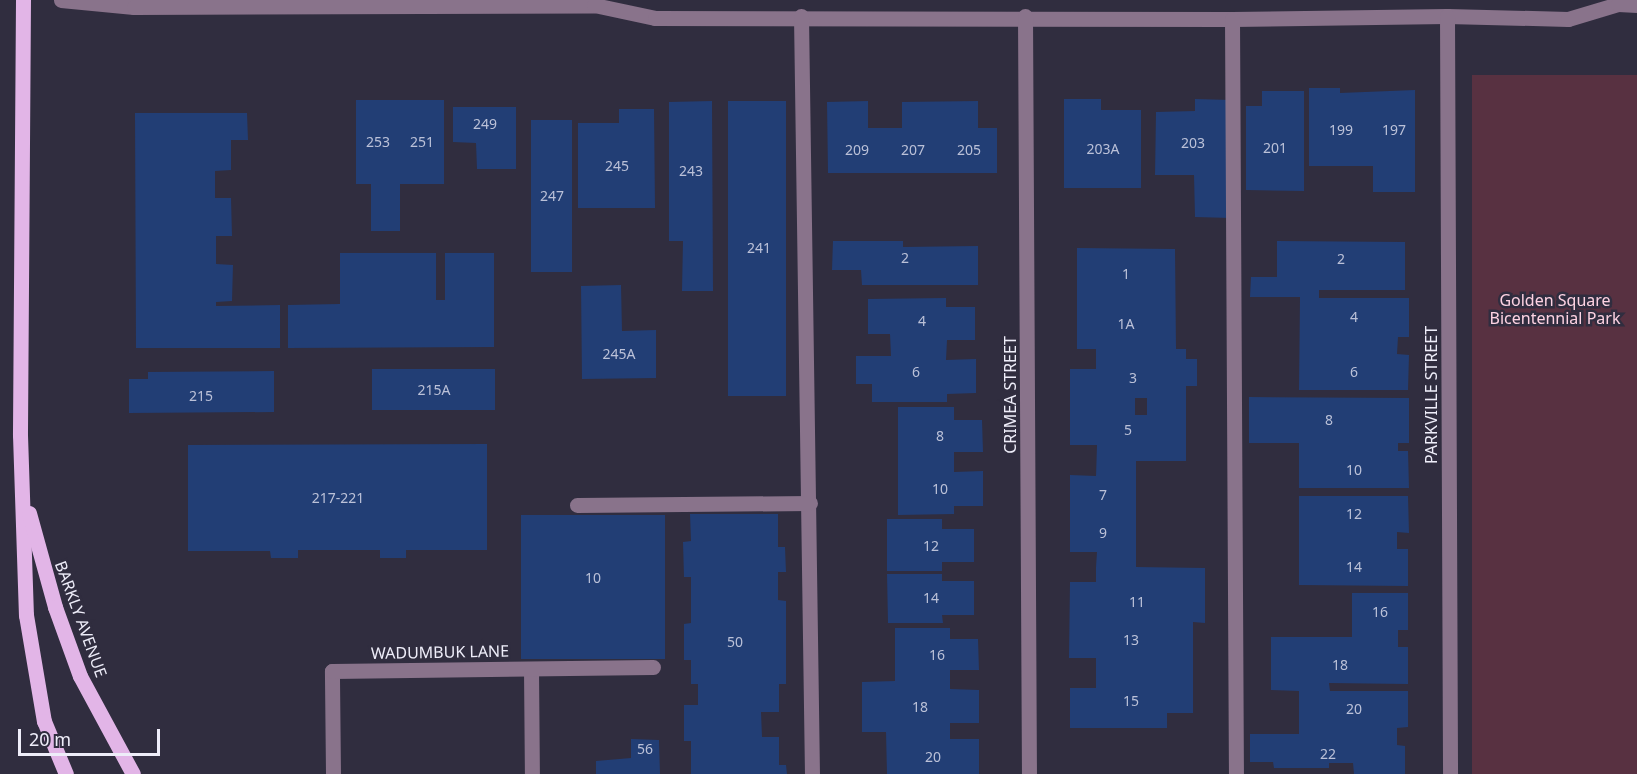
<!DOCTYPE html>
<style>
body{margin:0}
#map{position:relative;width:1637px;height:774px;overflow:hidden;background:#302d3f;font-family:"Noto Sans",sans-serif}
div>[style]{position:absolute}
.green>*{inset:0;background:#583141;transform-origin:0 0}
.building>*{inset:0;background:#223e75;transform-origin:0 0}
.minor>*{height:15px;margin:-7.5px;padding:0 7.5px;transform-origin:7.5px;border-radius:7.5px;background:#89738b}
.major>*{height:15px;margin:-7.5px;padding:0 7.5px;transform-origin:7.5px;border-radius:7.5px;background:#e2b5e7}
span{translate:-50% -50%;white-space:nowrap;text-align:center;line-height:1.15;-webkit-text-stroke:5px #302d3f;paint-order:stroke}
.number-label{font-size:14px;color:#bbc1d8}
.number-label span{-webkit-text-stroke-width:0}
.park-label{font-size:16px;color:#fdd2e2}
.street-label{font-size:16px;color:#eeedf9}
.scale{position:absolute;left:18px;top:729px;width:142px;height:27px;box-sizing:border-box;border:3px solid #eeedf9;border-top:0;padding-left:8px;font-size:18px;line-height:21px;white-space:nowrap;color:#eeedf9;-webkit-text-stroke:4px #302d3f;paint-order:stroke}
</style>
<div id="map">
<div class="green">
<div style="left:1472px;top:75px;width:165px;height:699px"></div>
</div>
<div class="building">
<div style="clip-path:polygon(1309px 88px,1340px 88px,1340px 93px,1415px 90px,1415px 192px,1373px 192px,1373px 166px,1309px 166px)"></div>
<div style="clip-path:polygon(1262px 91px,1304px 91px,1304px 191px,1246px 190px,1246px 106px,1262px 106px)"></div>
<div style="clip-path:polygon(1064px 99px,1101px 99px,1101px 110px,1141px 110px,1141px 188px,1064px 188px)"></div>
<div style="clip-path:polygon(1195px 99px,1231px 100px,1231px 218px,1195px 217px,1194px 175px,1155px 175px,1156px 112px,1195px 111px)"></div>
<div style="clip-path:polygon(356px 100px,444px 100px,444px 184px,400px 184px,400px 231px,371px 231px,371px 184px,356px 184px)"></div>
<div style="clip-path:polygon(712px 101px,713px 291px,682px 291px,683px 241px,669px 241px,669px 102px)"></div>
<div style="left:728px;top:101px;width:58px;height:295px"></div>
<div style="clip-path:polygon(868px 101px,868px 128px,902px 128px,902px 102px,978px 101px,978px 128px,997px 128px,997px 173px,828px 173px,827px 102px)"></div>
<div style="clip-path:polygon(453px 107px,516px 107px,516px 169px,477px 169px,476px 143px,453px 142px)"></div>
<div style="clip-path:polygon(619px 109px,654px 109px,655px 208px,578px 208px,578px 123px,619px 123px)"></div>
<div style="clip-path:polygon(135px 113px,247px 113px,248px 140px,231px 140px,231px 170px,215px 171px,215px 198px,231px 198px,232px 236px,216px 236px,216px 264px,233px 265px,232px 301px,216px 302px,216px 306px,280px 305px,280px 348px,136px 348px)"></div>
<div style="left:531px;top:120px;width:41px;height:152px"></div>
<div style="clip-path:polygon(833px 241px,903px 241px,903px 247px,978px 246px,978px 285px,862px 285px,861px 270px,832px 270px)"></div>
<div style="clip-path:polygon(1277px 241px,1405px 242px,1405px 290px,1319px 290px,1319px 298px,1409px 298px,1409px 337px,1398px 337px,1397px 354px,1409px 355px,1408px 390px,1299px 390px,1300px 297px,1250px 297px,1251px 277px,1277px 277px)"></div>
<div style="clip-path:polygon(evenodd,1077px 248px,1175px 249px,1176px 349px,1186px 349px,1186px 359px,1197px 359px,1197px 386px,1186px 386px,1186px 461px,1136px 461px,1136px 567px,1205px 568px,1205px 623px,1193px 622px,1193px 713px,1167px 713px,1167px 728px,1070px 728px,1070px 688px,1096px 688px,1096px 658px,1069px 658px,1070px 582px,1096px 582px,1096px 567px,1097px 552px,1070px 552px,1070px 475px,1096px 476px,1097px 445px,1070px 445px,1070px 369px,1096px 369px,1096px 349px,1077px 349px,1077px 248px,1135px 398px,1147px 398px,1147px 415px,1135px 415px,1135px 398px)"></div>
<div style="clip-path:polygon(340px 253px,436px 253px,436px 300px,445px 300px,445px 253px,494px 253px,494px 347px,288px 348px,288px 305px,340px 304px)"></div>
<div style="clip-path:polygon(621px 285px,622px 331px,656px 330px,656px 378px,582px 379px,581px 286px)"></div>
<div style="clip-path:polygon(946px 298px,946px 307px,975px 307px,975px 340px,947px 340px,946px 360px,976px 359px,976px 393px,947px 394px,947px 402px,872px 402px,872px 384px,856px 384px,856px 356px,891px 356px,890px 334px,868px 334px,868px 299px)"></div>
<div style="left:495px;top:369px;width:41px;height:123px;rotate:90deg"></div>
<div style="clip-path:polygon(274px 371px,274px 412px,129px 413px,129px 379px,148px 379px,148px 372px)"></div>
<div style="clip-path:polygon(1249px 397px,1409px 398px,1409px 443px,1398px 443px,1398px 451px,1408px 451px,1409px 488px,1299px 488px,1299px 443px,1249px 443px)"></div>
<div style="clip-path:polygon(898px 407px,954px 407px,954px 420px,982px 420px,983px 452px,954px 452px,954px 472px,983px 471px,983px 506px,954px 506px,954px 514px,898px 515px)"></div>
<div style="clip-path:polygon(487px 444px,487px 550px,406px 550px,406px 558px,380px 558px,380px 550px,298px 550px,298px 558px,271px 558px,270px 551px,188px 551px,188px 445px)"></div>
<div style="clip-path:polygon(1299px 496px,1408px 496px,1409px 533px,1397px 532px,1397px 549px,1408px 549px,1408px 586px,1299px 585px)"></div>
<div style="clip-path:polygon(690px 514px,778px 514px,778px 547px,785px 547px,786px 572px,778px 572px,778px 600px,786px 601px,786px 684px,779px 684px,779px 712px,761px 712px,762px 737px,779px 737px,779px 765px,786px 765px,787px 774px,691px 774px,691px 741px,684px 741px,684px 705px,698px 705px,698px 684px,691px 684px,691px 660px,684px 660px,684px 624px,691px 623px,691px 577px,684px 577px,683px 542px,691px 541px)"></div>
<div style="left:521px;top:515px;width:144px;height:144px"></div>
<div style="clip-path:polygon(887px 519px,942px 519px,942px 529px,974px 529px,974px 562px,942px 562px,942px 571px,887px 571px)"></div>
<div style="clip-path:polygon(887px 574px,942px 574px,942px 581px,974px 581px,974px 615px,942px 615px,943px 623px,888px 623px)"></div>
<div style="clip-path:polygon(1352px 593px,1408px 593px,1408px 630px,1398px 630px,1398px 647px,1408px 647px,1408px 684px,1329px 683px,1330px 691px,1408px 691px,1408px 727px,1397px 728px,1397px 745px,1405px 746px,1405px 774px,1354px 774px,1353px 763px,1329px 763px,1329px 768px,1274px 768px,1273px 762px,1250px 762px,1250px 734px,1299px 734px,1299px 691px,1271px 690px,1271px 637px,1352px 637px)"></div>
<div style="clip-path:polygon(895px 628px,950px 628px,950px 639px,978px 639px,979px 670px,950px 670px,950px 689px,979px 690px,979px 723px,950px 723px,950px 739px,979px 739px,979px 774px,887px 774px,886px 732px,862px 732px,862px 682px,895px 681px)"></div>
<div style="clip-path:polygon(631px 739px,659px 740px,660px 774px,596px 774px,596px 761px,631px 758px)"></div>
</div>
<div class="minor">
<div style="left:61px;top:0;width:73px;rotate:5.5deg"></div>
<div style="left:134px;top:7px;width:460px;rotate:-0.2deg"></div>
<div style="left:594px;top:5px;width:62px;rotate:12deg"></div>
<div style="left:655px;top:18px;width:577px;rotate:0.1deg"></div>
<div style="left:1232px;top:19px;width:215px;rotate:-0.8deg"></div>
<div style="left:1447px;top:16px;width:121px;rotate:1.4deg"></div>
<div style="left:1568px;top:19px;width:52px;rotate:-16.7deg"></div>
<div style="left:1618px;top:4px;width:19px;rotate:3deg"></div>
<div style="left:801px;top:16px;width:758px;rotate:89.17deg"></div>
<div style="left:1025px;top:16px;width:758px;rotate:89.7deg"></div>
<div style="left:1447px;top:16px;width:758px;rotate:89.77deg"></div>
<div style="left:1232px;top:19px;width:755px;rotate:89.7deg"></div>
<div style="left:577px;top:505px;width:233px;rotate:-0.5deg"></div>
<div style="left:531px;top:669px;width:105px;rotate:89.5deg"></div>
<div style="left:333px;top:774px;width:103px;rotate:-90.6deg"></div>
<div style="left:332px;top:671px;width:321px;rotate:-0.7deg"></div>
</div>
<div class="major">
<div style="left:23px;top:0;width:435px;rotate:90.4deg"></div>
<div style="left:20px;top:435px;width:180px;rotate:88.1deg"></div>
<div style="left:26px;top:615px;width:108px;rotate:80.4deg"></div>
<div style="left:44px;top:721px;width:57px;rotate:67.5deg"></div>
<div style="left:29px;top:513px;width:98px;rotate:74.5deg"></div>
<div style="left:55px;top:607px;width:73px;rotate:70.1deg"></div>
<div style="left:80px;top:676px;width:111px;rotate:61.6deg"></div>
</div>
<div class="number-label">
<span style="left:485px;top:124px">249</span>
<span style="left:1341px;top:130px">199</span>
<span style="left:1394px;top:130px">197</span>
<span style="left:378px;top:142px">253</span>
<span style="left:422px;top:142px">251</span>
<span style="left:1193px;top:143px">203</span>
<span style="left:1275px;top:148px">201</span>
<span style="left:1103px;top:149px">203A</span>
<span style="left:857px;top:150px">209</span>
<span style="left:913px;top:150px">207</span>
<span style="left:969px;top:150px">205</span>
<span style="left:617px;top:166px">245</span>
<span style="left:691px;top:171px">243</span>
<span style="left:552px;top:196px">247</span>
<span style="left:759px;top:248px">241</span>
<span style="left:905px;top:258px">2</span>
<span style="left:1341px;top:259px">2</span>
<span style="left:1126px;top:274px">1</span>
<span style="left:1354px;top:317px">4</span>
<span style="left:922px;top:321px">4</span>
<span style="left:1126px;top:324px">1A</span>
<span style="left:619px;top:354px">245A</span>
<span style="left:916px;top:372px">6</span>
<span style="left:1354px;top:372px">6</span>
<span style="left:1133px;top:378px">3</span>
<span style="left:434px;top:390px">215A</span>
<span style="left:201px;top:396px">215</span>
<span style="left:1329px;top:420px">8</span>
<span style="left:1128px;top:430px">5</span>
<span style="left:940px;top:436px">8</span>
<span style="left:1354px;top:470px">10</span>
<span style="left:940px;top:489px">10</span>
<span style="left:1103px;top:495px">7</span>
<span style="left:338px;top:498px">217-221</span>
<span style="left:1354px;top:514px">12</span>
<span style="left:1103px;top:533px">9</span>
<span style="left:931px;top:546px">12</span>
<span style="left:1354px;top:567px">14</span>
<span style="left:593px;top:578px">10</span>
<span style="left:931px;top:598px">14</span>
<span style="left:1137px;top:602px">11</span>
<span style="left:1380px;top:612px">16</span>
<span style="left:1131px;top:640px">13</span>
<span style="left:735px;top:642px">50</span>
<span style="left:937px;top:655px">16</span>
<span style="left:1340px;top:665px">18</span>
<span style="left:1131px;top:701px">15</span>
<span style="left:920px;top:707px">18</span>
<span style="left:1354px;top:709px">20</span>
<span style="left:645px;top:749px">56</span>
<span style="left:1328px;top:754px">22</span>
<span style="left:933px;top:757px">20</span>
</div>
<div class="park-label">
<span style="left:1555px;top:309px">Golden Square<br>Bicentennial Park</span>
</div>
<div class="street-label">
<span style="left:1010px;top:395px;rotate:-90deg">CRIMEA STREET</span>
<span style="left:1431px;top:395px;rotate:-90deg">PARKVILLE STREET</span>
<span style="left:81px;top:619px;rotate:70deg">BARKLY AVENUE</span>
<span style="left:440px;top:652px;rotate:-1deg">WADUMBUK LANE</span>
</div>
<div class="scale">20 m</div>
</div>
